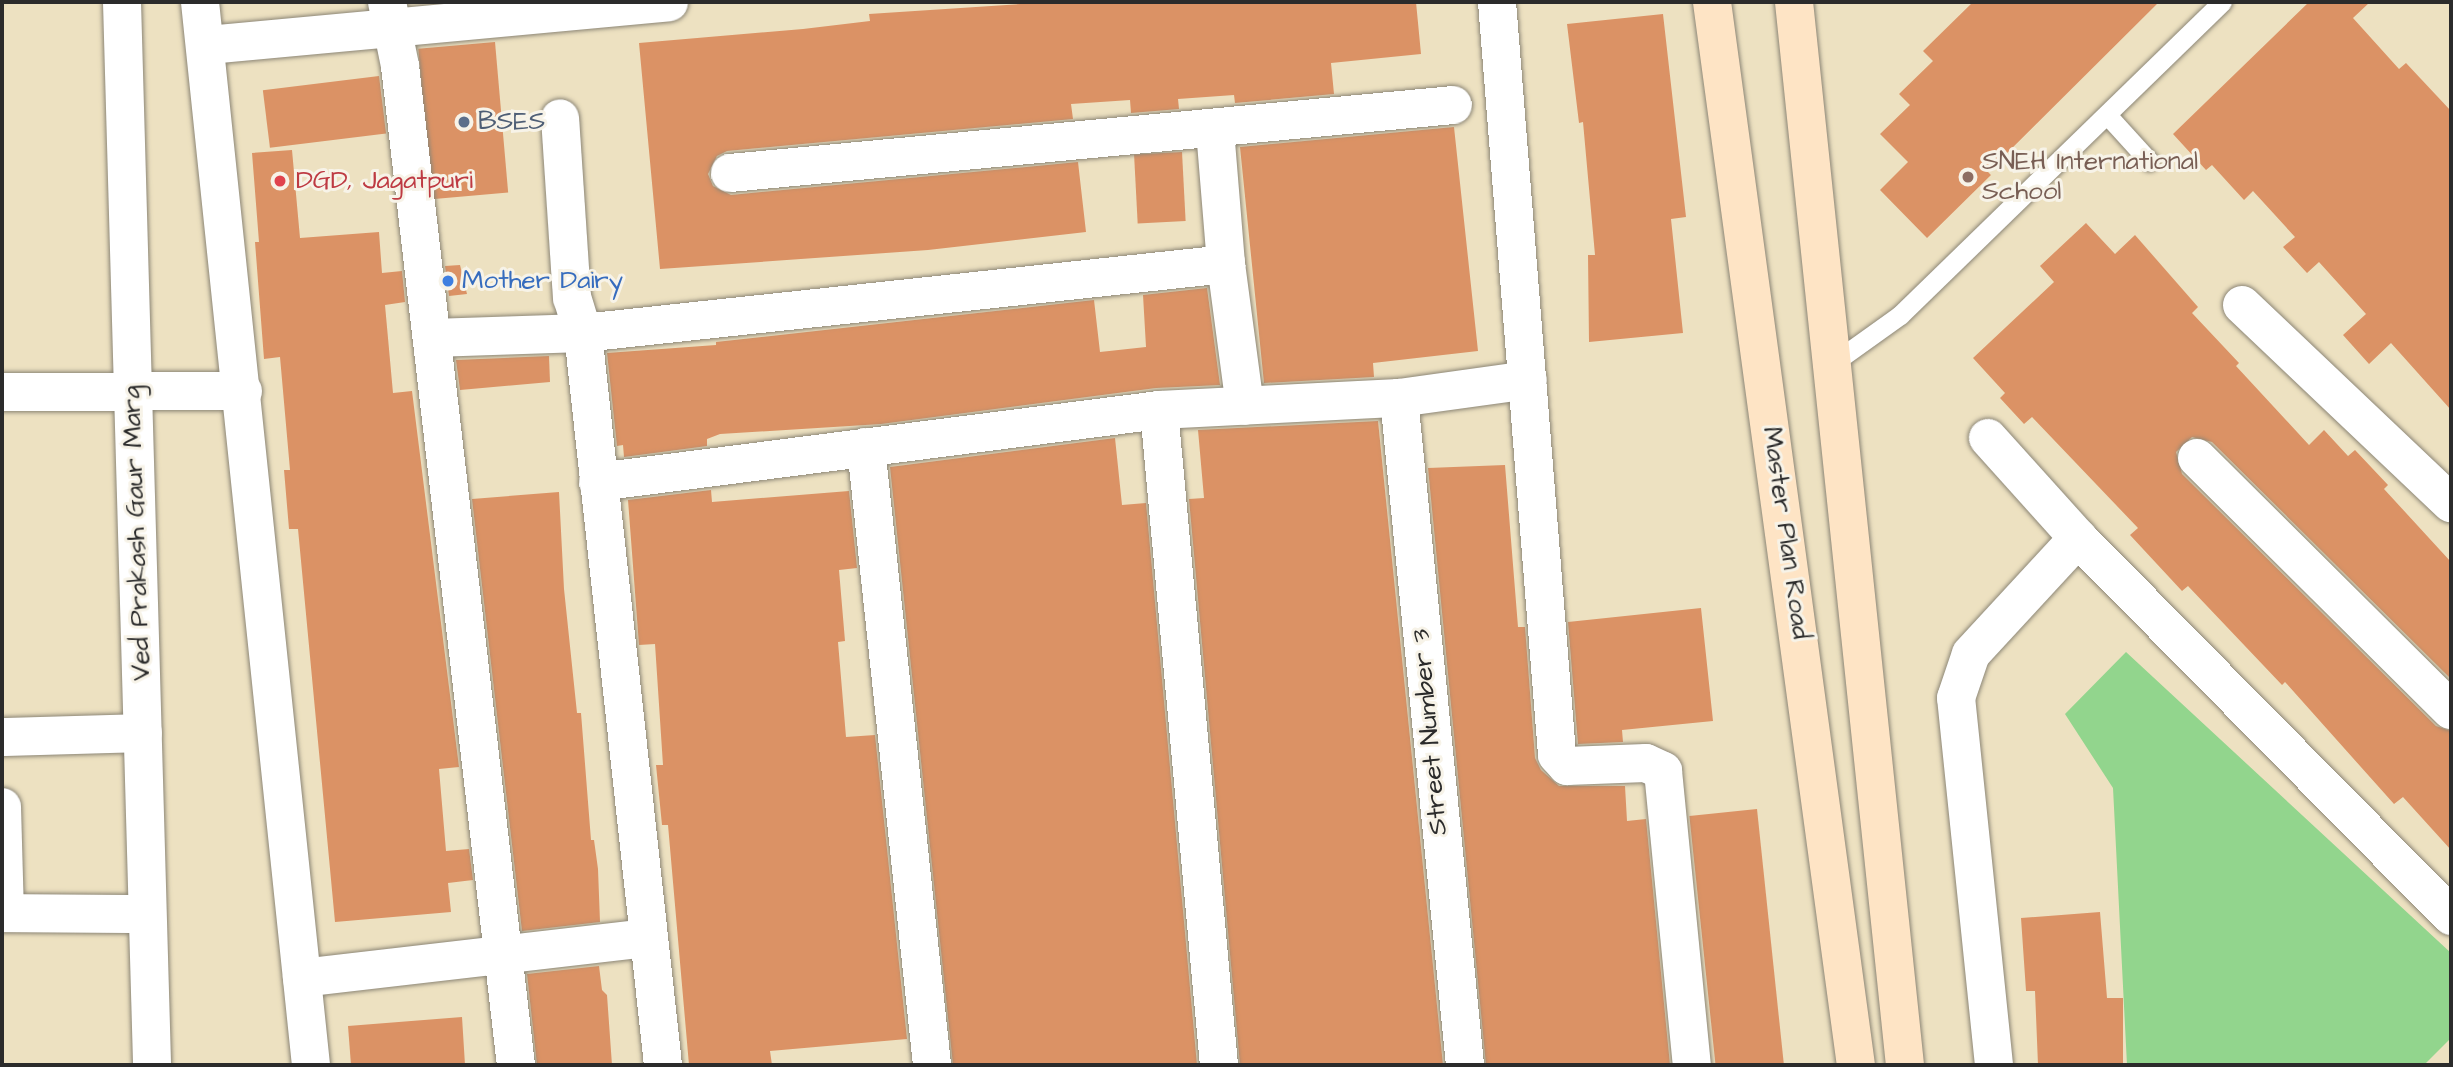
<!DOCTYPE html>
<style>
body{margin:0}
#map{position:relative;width:2453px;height:1067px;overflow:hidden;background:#ede1c1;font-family:"Architects Daughter",sans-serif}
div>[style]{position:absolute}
.green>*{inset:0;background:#92d58d}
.building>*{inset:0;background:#db9265;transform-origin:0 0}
.roads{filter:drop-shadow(0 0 2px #8c8676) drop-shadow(0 0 2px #8c8676)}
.service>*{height:19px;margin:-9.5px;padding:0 9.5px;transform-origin:9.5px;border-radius:9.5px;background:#fff}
.minor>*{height:38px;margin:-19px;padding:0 19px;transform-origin:19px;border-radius:19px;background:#fff}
.secondary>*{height:38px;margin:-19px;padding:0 19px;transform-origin:19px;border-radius:19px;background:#fee4c5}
.dots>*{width:19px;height:19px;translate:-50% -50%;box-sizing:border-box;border:4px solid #f7f3e8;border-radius:50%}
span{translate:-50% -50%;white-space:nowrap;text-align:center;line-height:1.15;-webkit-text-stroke:6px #f7f3e8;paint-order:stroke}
.service-label{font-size:26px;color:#4e5e75}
.left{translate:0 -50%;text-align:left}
.education-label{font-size:26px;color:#785e54}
.health-label{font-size:26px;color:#be3a42}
.shop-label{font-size:26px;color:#366cbe}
.street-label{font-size:26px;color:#2b2b2b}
.frame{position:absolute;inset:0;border:4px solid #2b2b2b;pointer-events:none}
</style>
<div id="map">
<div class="green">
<div style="clip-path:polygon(2126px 652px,2451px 953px,2451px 1038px,2424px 1065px,2127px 1065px,2113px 788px,2065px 714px)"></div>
</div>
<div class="building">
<div style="clip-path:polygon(1052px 2px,1416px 2px,1421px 54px,1331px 63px,1334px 94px,1235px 103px,1234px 95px,1178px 99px,1179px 109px,1131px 113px,1130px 100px,1071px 104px,1073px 119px,727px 151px,717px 156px,708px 174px,713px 186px,731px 195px,1078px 162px,1086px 232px,928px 250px,660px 269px,639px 43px,803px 29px,870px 21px,869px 14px)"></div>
<div style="clip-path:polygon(1973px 2px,2159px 2px,1988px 172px,1991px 175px,1927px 238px,1880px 190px,1908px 162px,1880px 134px,1910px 105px,1899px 94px,1933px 61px,1923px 51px)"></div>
<div style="clip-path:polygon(2309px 2px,2370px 2px,2353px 18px,2399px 69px,2406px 63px,2451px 111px,2451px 410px,2391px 343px,2369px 364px,2343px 335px,2366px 314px,2319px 262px,2307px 273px,2283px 247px,2295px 237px,2253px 191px,2244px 200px,2212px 165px,2206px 170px,2173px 134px)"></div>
<div style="clip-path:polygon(1663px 14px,1686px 217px,1671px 219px,1683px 333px,1589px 342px,1588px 255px,1595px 255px,1583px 122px,1579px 123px,1567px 24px)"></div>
<div style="left:495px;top:42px;width:151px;height:77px;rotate:85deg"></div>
<div style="left:379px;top:76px;width:58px;height:117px;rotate:83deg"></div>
<div style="clip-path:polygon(1454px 127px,1478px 351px,1373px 363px,1374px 377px,1264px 383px,1240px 147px)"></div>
<div style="clip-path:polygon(292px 150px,300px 238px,379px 232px,382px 273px,402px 271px,405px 302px,385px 305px,393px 393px,412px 391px,459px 767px,439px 769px,446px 851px,469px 849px,473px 880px,448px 883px,451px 912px,335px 922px,298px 529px,289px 529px,284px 470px,290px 470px,280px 357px,264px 359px,255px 242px,259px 242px,252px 153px)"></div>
<div style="left:1182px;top:152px;width:69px;height:48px;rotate:87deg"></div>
<div style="clip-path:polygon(2086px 223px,2115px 254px,2135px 235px,2198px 307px,2192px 313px,2239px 363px,2236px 366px,2309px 445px,2324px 430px,2348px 456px,2355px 450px,2388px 485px,2384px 489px,2451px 562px,2451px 679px,2212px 442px,2192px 437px,2176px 452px,2182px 474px,2436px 726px,2451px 731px,2451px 850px,2403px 797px,2394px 804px,2285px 682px,2282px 685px,2188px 586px,2182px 591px,2130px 535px,2138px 528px,2032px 417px,2024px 424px,2000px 398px,2005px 393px,1973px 358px,2054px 282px,2040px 266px)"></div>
<div style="clip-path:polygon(460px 265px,467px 294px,449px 296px,445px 266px)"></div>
<div style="clip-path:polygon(1207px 288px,1220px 385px,1156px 388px,881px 424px,720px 434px,707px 439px,707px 446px,624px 457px,623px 445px,617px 446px,607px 353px,716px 345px,716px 342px,1094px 300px,1100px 352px,1146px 347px,1143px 295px)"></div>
<div style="clip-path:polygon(549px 356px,550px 382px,460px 390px,456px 360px)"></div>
<div style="clip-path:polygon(1378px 421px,1443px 1065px,1240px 1065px,1189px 499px,1204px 498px,1198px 430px)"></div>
<div style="clip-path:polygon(1115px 438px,1122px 505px,1146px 503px,1197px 1065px,953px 1065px,890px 467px)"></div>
<div style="clip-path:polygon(1505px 465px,1518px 627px,1525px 627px,1535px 758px,1541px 770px,1559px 786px,1625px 786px,1627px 821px,1646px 819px,1670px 1065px,1486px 1065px,1428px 468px)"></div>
<div style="clip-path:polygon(711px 490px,712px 502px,849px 491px,857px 568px,839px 570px,845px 641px,838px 642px,846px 737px,875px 735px,907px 1039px,770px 1051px,772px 1065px,689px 1065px,668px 825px,662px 825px,656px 765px,663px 765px,655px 644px,639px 645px,628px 500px)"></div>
<div style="clip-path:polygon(559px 492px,564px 589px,577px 713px,581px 713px,591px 840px,594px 840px,598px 869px,600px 922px,522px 931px,472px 499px)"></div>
<div style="clip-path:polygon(1701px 608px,1713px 721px,1622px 730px,1623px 742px,1578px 744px,1568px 622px)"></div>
<div style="left:1757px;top:809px;width:257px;height:68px;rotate:84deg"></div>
<div style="clip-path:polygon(2100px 912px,2107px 998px,2123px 998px,2123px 1065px,2038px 1065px,2035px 991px,2026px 991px,2021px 918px)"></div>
<div style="clip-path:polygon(599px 966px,602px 990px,607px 995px,612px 1065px,537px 1065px,527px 974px)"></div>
<div style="clip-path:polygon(462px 1017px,465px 1065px,351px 1065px,348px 1026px)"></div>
</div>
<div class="roads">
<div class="service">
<div style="left:2108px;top:116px;width:61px;rotate:47.7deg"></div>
<div style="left:1833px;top:363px;width:82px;rotate:-35.6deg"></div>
<div style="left:1900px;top:315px;width:449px;rotate:-44.2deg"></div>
</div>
<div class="minor">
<div style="left:122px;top:2px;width:1063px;rotate:88.38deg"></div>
<div style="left:200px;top:2px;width:1069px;rotate:84.04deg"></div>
<div style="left:387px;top:2px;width:65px;rotate:78.5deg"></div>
<div style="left:400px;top:66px;width:1006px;rotate:83.38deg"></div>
<div style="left:1497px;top:2px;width:755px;rotate:85.44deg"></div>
<div style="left:1557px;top:755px;width:15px;rotate:48deg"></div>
<div style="left:1567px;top:766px;width:79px;rotate:-2.2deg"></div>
<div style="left:1646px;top:763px;width:19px;rotate:25deg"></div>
<div style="left:1663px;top:771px;width:295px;rotate:84.4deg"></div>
<div style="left:208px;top:45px;width:463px;rotate:-5.3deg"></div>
<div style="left:1215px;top:130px;width:134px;rotate:85.3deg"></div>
<div style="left:1226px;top:264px;width:143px;rotate:82.4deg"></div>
<div style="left:730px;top:173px;width:726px;rotate:-5.37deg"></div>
<div style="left:2242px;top:305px;width:288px;rotate:43.5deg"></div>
<div style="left:432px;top:338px;width:151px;rotate:-1.9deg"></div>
<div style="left:583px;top:333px;width:37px;rotate:-107deg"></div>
<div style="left:572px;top:298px;width:180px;rotate:-93.8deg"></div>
<div style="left:2px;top:392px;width:241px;rotate:-0.2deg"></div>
<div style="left:1399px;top:398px;width:670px;rotate:84.35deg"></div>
<div style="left:1159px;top:410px;width:658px;rotate:84.77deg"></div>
<div style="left:1988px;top:438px;width:135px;rotate:48deg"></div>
<div style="left:866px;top:447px;width:622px;rotate:83.9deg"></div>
<div style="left:2197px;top:458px;width:358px;rotate:44.8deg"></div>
<div style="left:598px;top:482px;width:566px;rotate:-7.31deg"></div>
<div style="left:1159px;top:410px;width:240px;rotate:-2.9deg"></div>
<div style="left:1399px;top:398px;width:130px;rotate:-7.9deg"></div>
<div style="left:2px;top:737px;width:141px;rotate:-1.6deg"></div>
<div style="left:2px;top:807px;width:106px;rotate:88.4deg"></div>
<div style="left:2px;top:913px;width:145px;rotate:0.4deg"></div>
<div style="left:302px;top:978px;width:349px;rotate:-6.6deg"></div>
<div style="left:663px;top:1065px;width:736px;rotate:-96.24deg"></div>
<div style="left:583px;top:333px;width:647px;rotate:-6.12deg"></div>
<div style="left:1994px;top:1065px;width:369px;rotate:-95.9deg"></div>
<div style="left:1956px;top:698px;width:46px;rotate:-71.2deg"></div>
<div style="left:1971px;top:654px;width:158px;rotate:-47.3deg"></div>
<div style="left:2078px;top:538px;width:531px;rotate:45.38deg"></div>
</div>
<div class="secondary">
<div style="left:1712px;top:2px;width:1073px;rotate:82.29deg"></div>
<div style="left:1794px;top:2px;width:1069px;rotate:84.04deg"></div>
</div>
</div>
<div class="dots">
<div style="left:464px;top:122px;background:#5c6f8a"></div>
<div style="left:1968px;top:177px;background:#8d6e63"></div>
<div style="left:280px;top:181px;background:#e0444e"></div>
<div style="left:448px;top:281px;background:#3f7fe0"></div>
</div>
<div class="service-label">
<span class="left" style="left:478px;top:122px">BSES</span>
</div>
<div class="education-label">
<span class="left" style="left:1982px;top:177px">SNEH International<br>School</span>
</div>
<div class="health-label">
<span class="left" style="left:296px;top:181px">DGD, Jagatpuri</span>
</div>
<div class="shop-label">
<span class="left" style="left:462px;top:281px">Mother Dairy</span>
</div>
<div class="street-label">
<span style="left:137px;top:533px;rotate:-92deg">Ved Prakash Gaur Marg</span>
<span style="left:1786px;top:533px;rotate:82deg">Master Plan Road</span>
<span style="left:1430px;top:732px;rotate:-95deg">Street Number 3</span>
</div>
<div class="frame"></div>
</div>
